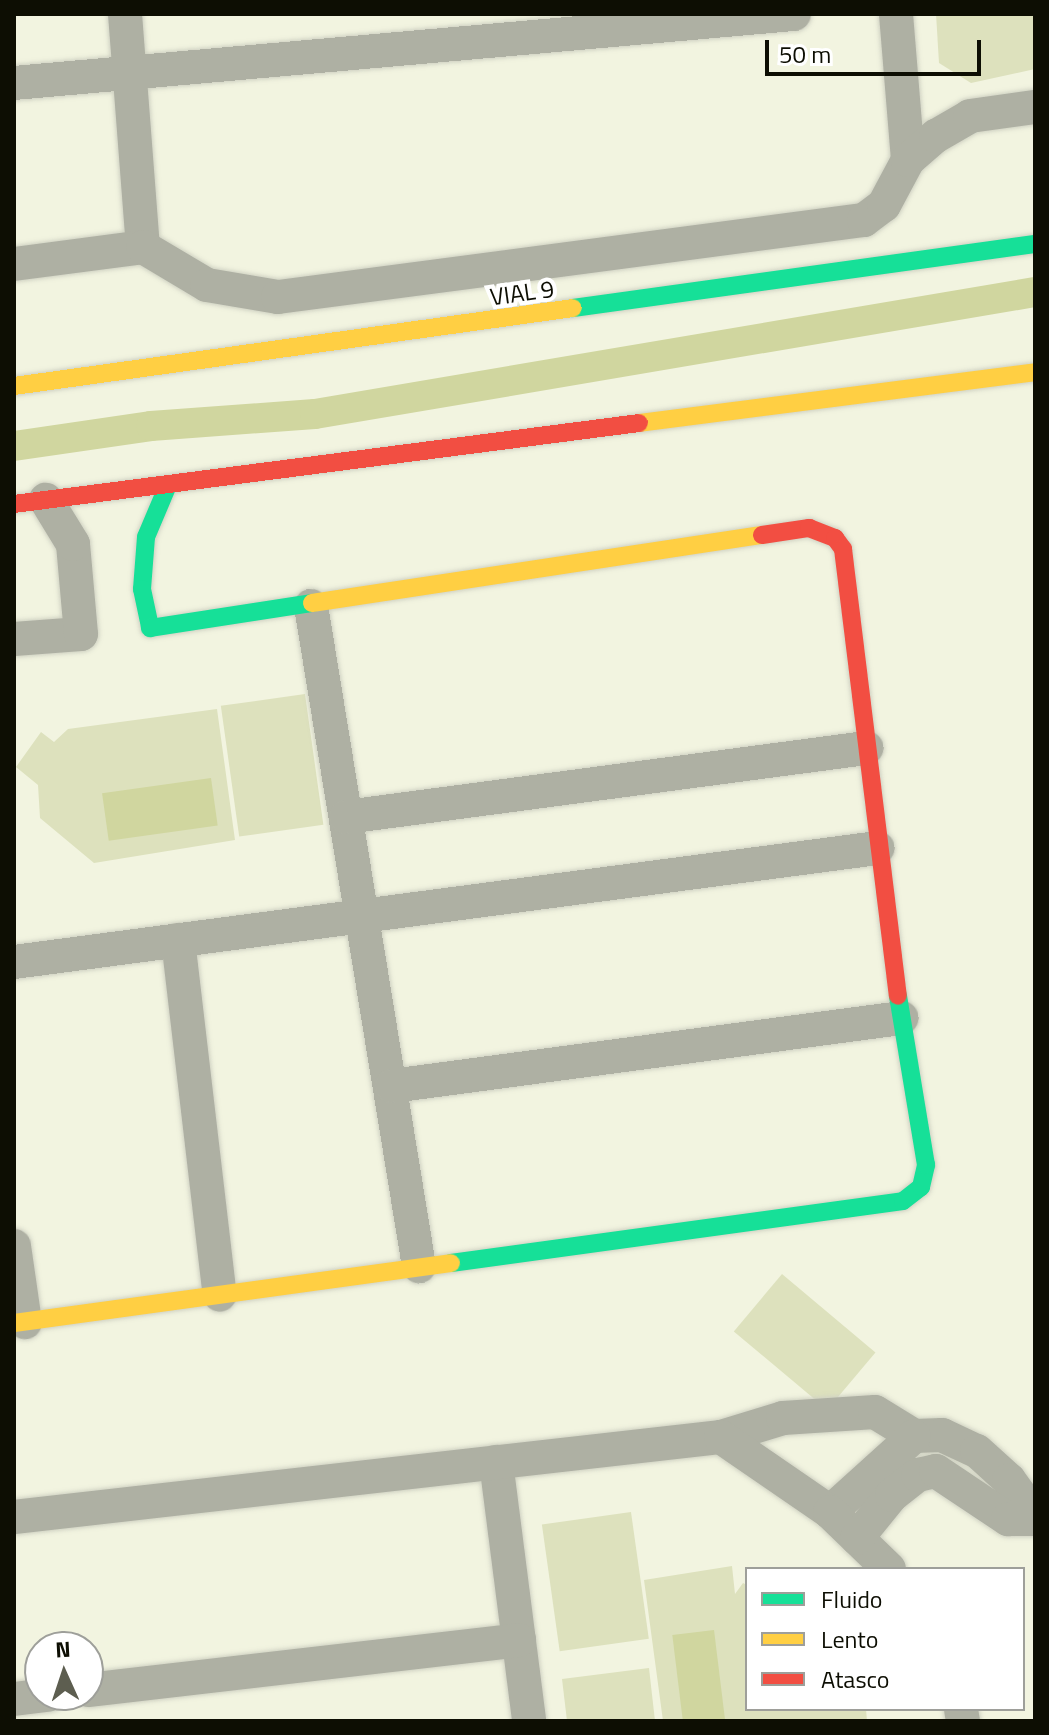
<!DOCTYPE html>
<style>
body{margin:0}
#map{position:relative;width:1049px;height:1735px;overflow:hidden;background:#f2f4e0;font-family:"Titillium Web",sans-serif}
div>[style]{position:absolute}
.green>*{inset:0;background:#dde1bd;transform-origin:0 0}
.water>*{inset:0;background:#d0d69f;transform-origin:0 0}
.canal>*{height:30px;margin:-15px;padding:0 15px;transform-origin:15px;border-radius:15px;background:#d0d69f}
.roads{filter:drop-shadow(0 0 2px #d0d2c3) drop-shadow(0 0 2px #d0d2c3)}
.street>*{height:34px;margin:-17px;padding:0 17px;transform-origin:17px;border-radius:17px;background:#aeb0a3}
.fast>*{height:18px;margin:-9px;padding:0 9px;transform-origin:9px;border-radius:9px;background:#16e098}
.slow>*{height:18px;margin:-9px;padding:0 9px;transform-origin:9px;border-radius:9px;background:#ffcf43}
.jam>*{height:18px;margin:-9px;padding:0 9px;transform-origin:9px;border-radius:9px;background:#f24e42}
span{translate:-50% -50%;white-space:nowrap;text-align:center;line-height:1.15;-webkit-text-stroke:8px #fff;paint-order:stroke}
.street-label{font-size:24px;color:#0d0e03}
.frame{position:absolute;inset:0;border:16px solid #0d0e03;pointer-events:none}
.legend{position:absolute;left:745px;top:1567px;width:280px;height:144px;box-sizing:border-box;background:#fff;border:2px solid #9e9f9a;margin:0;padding:10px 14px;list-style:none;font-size:24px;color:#0d0e03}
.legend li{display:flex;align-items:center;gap:16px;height:40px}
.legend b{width:40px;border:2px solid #9e9f9a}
.north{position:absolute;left:24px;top:1631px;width:80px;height:80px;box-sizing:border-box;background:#fff;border:2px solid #9e9f9a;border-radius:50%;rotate:357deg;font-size:22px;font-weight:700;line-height:32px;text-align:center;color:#0d0e03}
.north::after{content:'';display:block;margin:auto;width:28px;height:36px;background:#5d5e50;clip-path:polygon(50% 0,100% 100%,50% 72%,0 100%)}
.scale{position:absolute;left:765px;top:40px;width:216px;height:36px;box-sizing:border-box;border:4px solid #0d0e03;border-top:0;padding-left:10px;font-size:24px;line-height:28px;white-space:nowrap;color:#0d0e03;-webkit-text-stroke:6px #fff;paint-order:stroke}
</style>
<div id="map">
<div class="green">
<div style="clip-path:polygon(936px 14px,1035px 14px,1035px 69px,971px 83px,939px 63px)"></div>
<div style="left:305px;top:694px;width:132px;height:85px;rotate:82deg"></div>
<div style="clip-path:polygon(217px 709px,235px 840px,94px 863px,40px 818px,38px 785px,16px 767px,41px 732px,54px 742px,68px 729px)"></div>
<div style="left:782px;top:1274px;width:122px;height:75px;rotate:40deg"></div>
<div style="left:631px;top:1512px;width:128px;height:90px;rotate:82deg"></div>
<div style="clip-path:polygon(732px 1566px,735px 1594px,743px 1583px,747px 1585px,747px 1709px,866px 1709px,867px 1721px,663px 1721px,644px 1580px)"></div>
<div style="clip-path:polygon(649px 1668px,655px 1721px,567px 1721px,562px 1679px)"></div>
</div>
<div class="water">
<div style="left:211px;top:778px;width:48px;height:110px;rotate:82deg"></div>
<div style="left:714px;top:1630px;width:92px;height:42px;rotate:83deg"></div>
</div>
<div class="canal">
<div style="left:14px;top:446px;width:138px;rotate:-8.3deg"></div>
<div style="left:151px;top:426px;width:164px;rotate:-4.2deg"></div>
<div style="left:315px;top:414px;width:730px;rotate:-9.62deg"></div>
</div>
<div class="roads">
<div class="street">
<div style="left:125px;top:14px;width:234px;rotate:85.6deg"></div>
<div style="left:896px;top:14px;width:146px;rotate:85.3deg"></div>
<div style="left:14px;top:83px;width:783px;rotate:-5.06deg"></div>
<div style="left:14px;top:264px;width:130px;rotate:-7.5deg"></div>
<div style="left:143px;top:247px;width:74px;rotate:30.7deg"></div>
<div style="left:207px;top:285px;width:72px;rotate:9.6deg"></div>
<div style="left:278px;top:297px;width:591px;rotate:-7.49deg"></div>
<div style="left:864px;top:220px;width:25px;rotate:-37deg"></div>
<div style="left:884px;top:205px;width:51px;rotate:-61.9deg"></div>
<div style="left:908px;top:160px;width:37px;rotate:-41deg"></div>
<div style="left:936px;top:136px;width:39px;rotate:-30deg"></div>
<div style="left:970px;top:116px;width:66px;rotate:-7.9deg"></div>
<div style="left:311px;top:606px;width:669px;rotate:80.71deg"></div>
<div style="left:14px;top:639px;width:67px;rotate:-4.3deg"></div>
<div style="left:81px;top:634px;width:90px;rotate:-95.1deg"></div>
<div style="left:73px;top:544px;width:52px;rotate:-121.5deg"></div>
<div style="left:346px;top:817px;width:525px;rotate:-7.56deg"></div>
<div style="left:178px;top:940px;width:357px;rotate:83.3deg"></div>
<div style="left:14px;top:962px;width:871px;rotate:-7.52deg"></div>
<div style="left:392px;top:1086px;width:514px;rotate:-7.61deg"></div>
<div style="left:14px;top:1246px;width:77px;rotate:81.8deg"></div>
<div style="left:721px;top:1437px;width:65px;rotate:-17deg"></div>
<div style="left:783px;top:1418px;width:92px;rotate:-3.7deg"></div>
<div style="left:875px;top:1412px;width:46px;rotate:31.6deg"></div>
<div style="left:914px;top:1436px;width:28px;rotate:-2deg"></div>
<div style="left:942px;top:1435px;width:38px;rotate:25deg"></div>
<div style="left:977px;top:1451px;width:43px;rotate:42.2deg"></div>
<div style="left:1009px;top:1480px;width:44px;rotate:54.2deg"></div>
<div style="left:496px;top:1462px;width:261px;rotate:82.7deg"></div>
<div style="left:830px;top:1512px;width:113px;rotate:-42.1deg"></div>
<div style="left:14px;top:1517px;width:712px;rotate:-6.46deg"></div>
<div style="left:721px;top:1437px;width:132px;rotate:34.5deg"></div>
<div style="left:830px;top:1512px;width:82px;rotate:44deg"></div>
<div style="left:857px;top:1538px;width:55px;rotate:-50.9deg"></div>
<div style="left:892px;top:1495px;width:33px;rotate:-38deg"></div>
<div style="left:918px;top:1475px;width:18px;rotate:-13deg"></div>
<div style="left:936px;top:1471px;width:87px;rotate:33.7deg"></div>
<div style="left:1008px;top:1519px;width:27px"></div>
<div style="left:88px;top:1690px;width:434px;rotate:-6.6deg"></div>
<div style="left:14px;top:1699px;width:35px;rotate:-7deg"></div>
<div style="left:961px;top:1709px;width:12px;rotate:81deg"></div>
</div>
<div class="fast">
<div style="left:573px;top:308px;width:466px;rotate:-7.9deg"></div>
<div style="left:168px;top:485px;width:56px;rotate:112.9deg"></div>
<div style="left:146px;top:537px;width:52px;rotate:94.4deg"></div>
<div style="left:142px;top:589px;width:40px;rotate:78deg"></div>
<div style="left:150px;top:628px;width:164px;rotate:-8.8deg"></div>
<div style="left:451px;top:1263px;width:456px;rotate:-7.8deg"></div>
<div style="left:903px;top:1201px;width:23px;rotate:-38deg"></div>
<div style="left:921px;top:1187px;width:23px;rotate:-77deg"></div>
<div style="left:926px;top:1165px;width:171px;rotate:-99.4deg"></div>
</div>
<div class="slow">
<div style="left:14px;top:386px;width:564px;rotate:-7.94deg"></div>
<div style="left:639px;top:423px;width:399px;rotate:-7.3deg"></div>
<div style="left:312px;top:603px;width:455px;rotate:-8.6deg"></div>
<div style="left:14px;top:1323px;width:441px;rotate:-7.8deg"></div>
</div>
<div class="jam">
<div style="left:14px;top:504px;width:630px;rotate:-7.38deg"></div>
<div style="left:762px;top:535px;width:48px;rotate:-8.5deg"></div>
<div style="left:809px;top:528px;width:28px;rotate:21deg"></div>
<div style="left:835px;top:538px;width:14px;rotate:54deg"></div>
<div style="left:843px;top:549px;width:450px;rotate:83deg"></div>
</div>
</div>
<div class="street-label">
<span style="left:522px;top:293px;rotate:-8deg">VIAL 9</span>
</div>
<div class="frame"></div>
<ul class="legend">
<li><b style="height:10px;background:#16e098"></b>Fluido</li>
<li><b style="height:10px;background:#ffcf43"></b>Lento</li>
<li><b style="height:10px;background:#f24e42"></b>Atasco</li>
</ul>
<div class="north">N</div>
<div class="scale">50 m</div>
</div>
